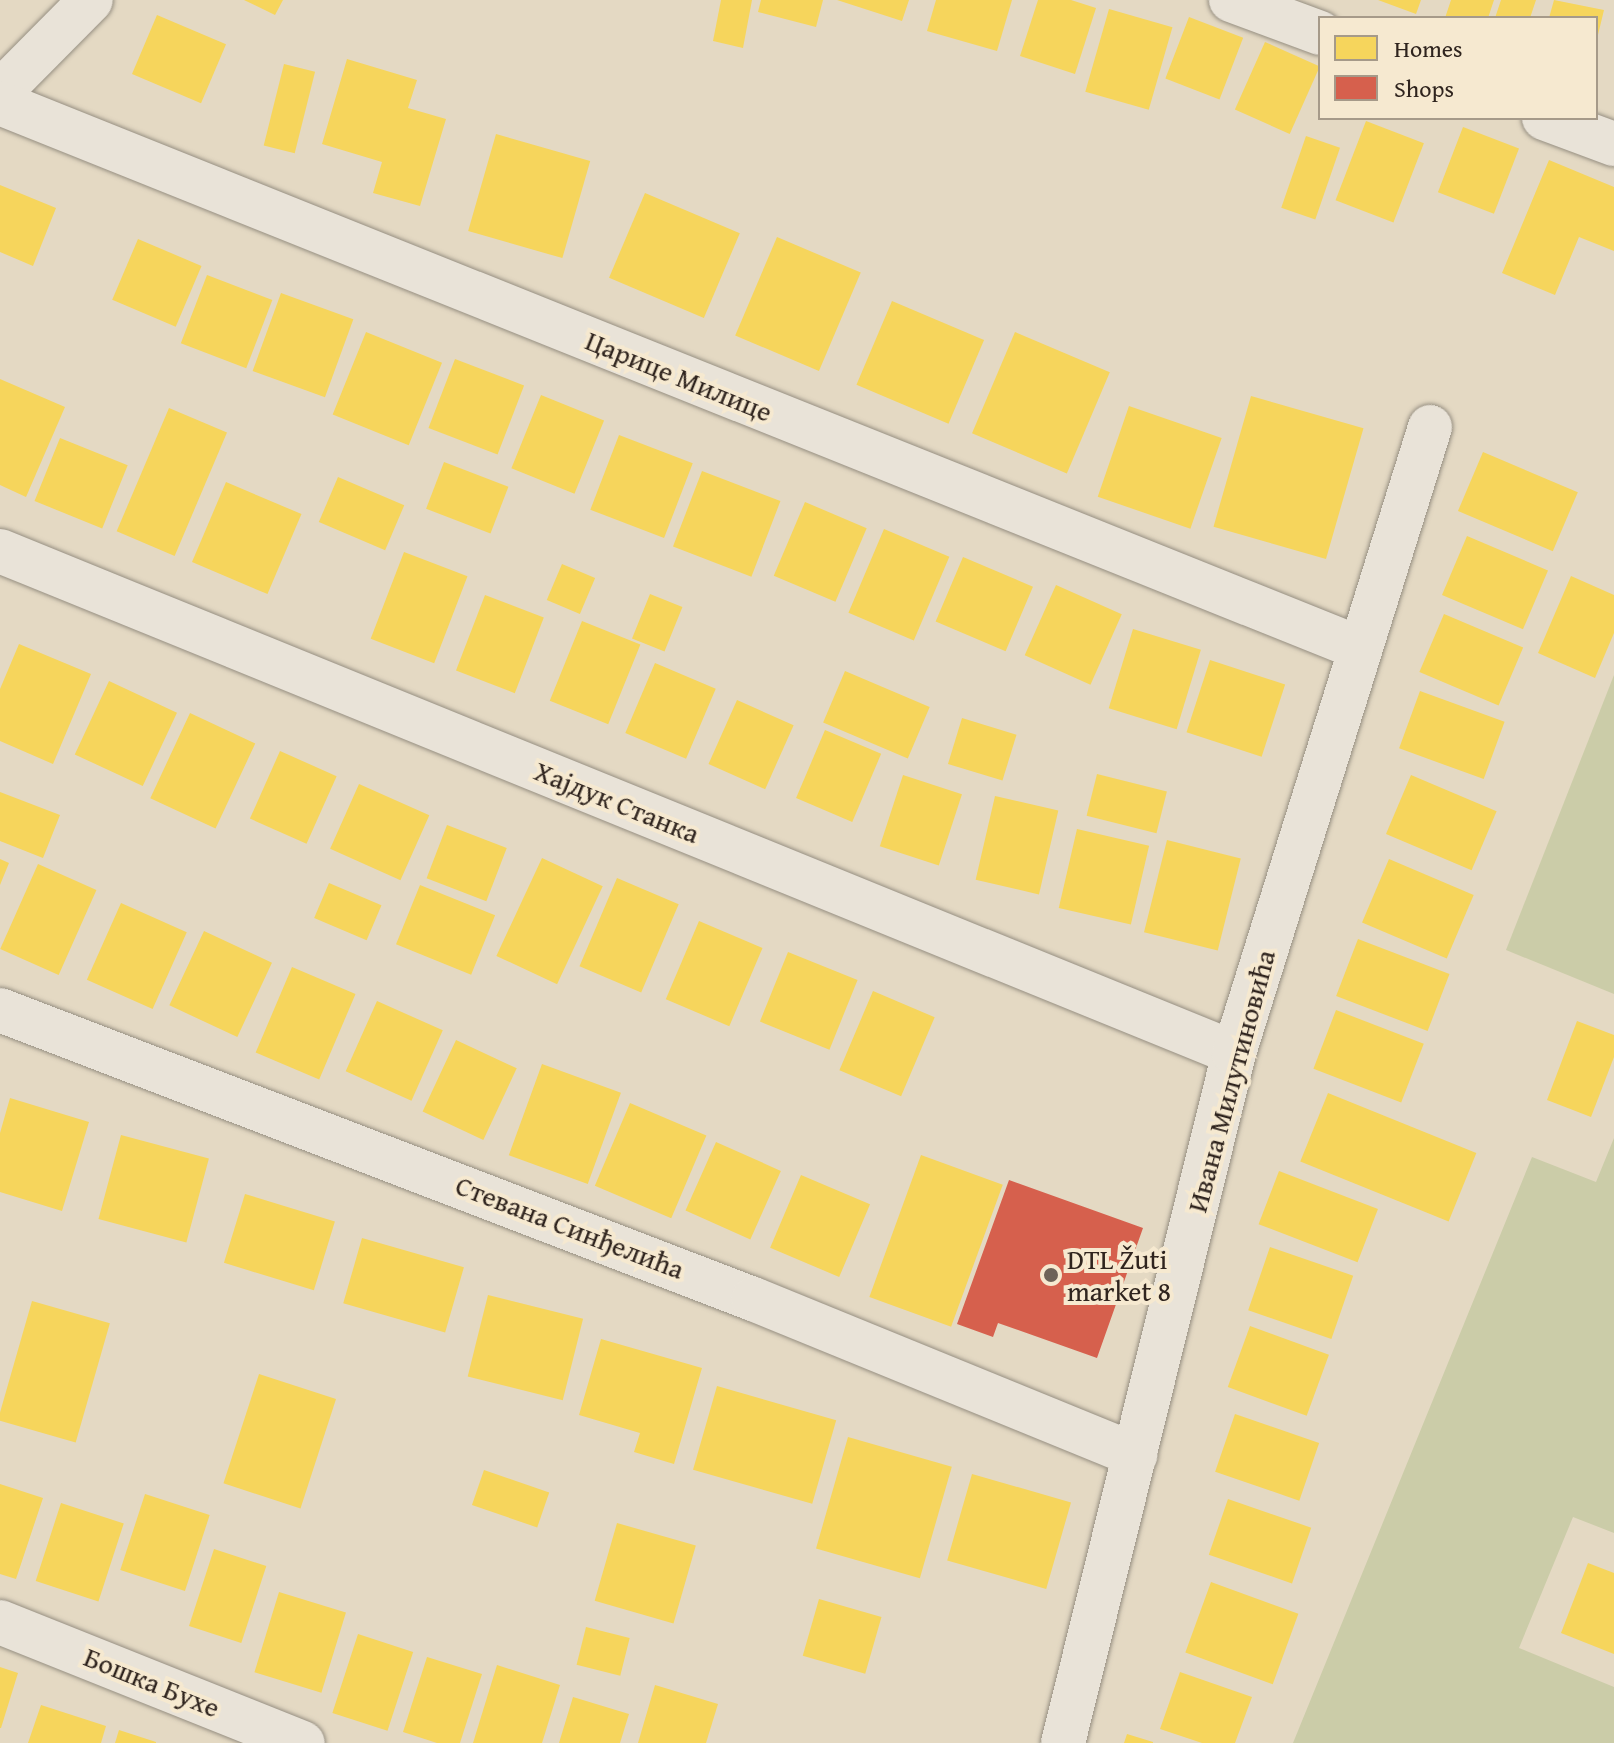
<!DOCTYPE html>
<meta charset="utf-8">
<style>
body{margin:0}
#map{position:relative;width:1614px;height:1743px;overflow:hidden;background:#e4d9c3;font-family:"Gentium Book Plus",serif}
div>[style]{position:absolute}
.green>*{inset:0;background:#cbcca8}
.homes>*{inset:0;background:#f6d55c;transform-origin:0 0}
.shops>*{inset:0;background:#d6604d}
.roads{filter:drop-shadow(0 0 2px #968f82) drop-shadow(0 0 2px #968f82)}
.minor>*{height:44px;margin:-22px;padding:0 22px;transform-origin:22px;border-radius:22px;background:#e9e3d8}
.dots>*{width:22px;height:22px;translate:-50% -50%;box-sizing:border-box;border:4px solid #f6e9d0;border-radius:50%}
span{translate:-50% -50%;white-space:nowrap;text-align:center;line-height:1.15;-webkit-text-stroke:8px #f6e9d0;paint-order:stroke}
.street-label{font-size:28px;color:#2f241e}
.poi-label{font-size:28px;color:#2f241e}
.left{translate:0 -50%;text-align:left}
.legend{position:absolute;left:1318px;top:16px;width:280px;height:104px;box-sizing:border-box;background:#f6e9d0;border:2px solid #a69a89;margin:0;padding:10px 14px;list-style:none;font-size:24px;color:#2f241e}
.legend li{display:flex;align-items:center;gap:16px;height:40px}
.legend b{width:40px;border:2px solid #a69a89}
</style>
<div id="map">
<div class="green">
<div style="clip-path:polygon(1614px 675px,1614px 994px,1506px 950px)"></div>
<div style="clip-path:polygon(1614px 1138px,1614px 1533px,1573px 1517px,1519px 1648px,1614px 1687px,1614px 1743px,1293px 1743px,1532px 1157px,1596px 1182px)"></div>
</div>
<div class="homes">
<div style="clip-path:polygon(244px 0,283px 0,275px 15px)"></div>
<div style="clip-path:polygon(721px 0,752px 0,743px 48px,713px 41px)"></div>
<div style="clip-path:polygon(761px 0,823px 0,816px 27px,758px 12px)"></div>
<div style="clip-path:polygon(837px 0,909px 0,902px 21px)"></div>
<div style="clip-path:polygon(936px 0,1012px 0,997px 51px,927px 31px)"></div>
<div style="clip-path:polygon(1038px 0,1071px 0,1096px 8px,1075px 74px,1020px 56px)"></div>
<div style="clip-path:polygon(1378px 0,1421px 0,1416px 14px)"></div>
<div style="clip-path:polygon(1451px 0,1494px 0,1488px 18px,1445px 18px)"></div>
<div style="clip-path:polygon(1501px 0,1536px 0,1530px 18px,1495px 18px)"></div>
<div style="clip-path:polygon(1554px 0,1604px 10px,1597px 39px,1596px 18px,1549px 18px)"></div>
<div style="left:1109px;top:9px;width:66px;height:86px;rotate:16deg"></div>
<div style="left:157px;top:15px;width:75px;height:64px;rotate:23deg"></div>
<div style="left:1189px;top:17px;width:58px;height:66px;rotate:21deg"></div>
<div style="left:1265px;top:42px;width:60px;height:74px;rotate:24deg"></div>
<div style="clip-path:polygon(347px 59px,417px 80px,408px 108px,446px 119px,420px 206px,373px 193px,382px 162px,322px 144px)"></div>
<div style="left:284px;top:64px;width:32px;height:84px;rotate:14deg"></div>
<div style="left:1366px;top:121px;width:62px;height:85px;rotate:21deg"></div>
<div style="left:1463px;top:127px;width:60px;height:70px;rotate:21deg"></div>
<div style="left:496px;top:134px;width:98px;height:101px;rotate:16deg"></div>
<div style="left:1306px;top:136px;width:36px;height:76px;rotate:19deg"></div>
<div style="clip-path:polygon(1549px 160px,1614px 187px,1614px 251px,1579px 237px,1555px 295px,1502px 273px)"></div>
<div style="clip-path:polygon(0 185px,56px 208px,33px 266px,0 252px)"></div>
<div style="left:645px;top:193px;width:103px;height:92px;rotate:23deg"></div>
<div style="left:777px;top:237px;width:91px;height:107px;rotate:23deg"></div>
<div style="left:138px;top:239px;width:69px;height:66px;rotate:23deg"></div>
<div style="left:207px;top:275px;width:70px;height:73px;rotate:21deg"></div>
<div style="left:281px;top:293px;width:77px;height:83px;rotate:20deg"></div>
<div style="left:892px;top:301px;width:100px;height:91px;rotate:23deg"></div>
<div style="left:366px;top:332px;width:82px;height:89px;rotate:22deg"></div>
<div style="left:1015px;top:332px;width:103px;height:110px;rotate:23deg"></div>
<div style="left:455px;top:359px;width:74px;height:74px;rotate:21deg"></div>
<div style="clip-path:polygon(0 379px,65px 407px,26px 497px,0 485px)"></div>
<div style="left:541px;top:395px;width:68px;height:79px;rotate:22deg"></div>
<div style="left:1251px;top:396px;width:117px;height:136px;rotate:16deg"></div>
<div style="left:1129px;top:406px;width:98px;height:96px;rotate:19deg"></div>
<div style="left:169px;top:408px;width:63px;height:134px;rotate:23deg"></div>
<div style="left:619px;top:435px;width:79px;height:80px;rotate:21deg"></div>
<div style="left:60px;top:438px;width:73px;height:68px;rotate:22deg"></div>
<div style="left:1483px;top:452px;width:103px;height:64px;rotate:23deg"></div>
<div style="left:444px;top:462px;width:69px;height:50px;rotate:21deg"></div>
<div style="left:702px;top:471px;width:84px;height:81px;rotate:21deg"></div>
<div style="left:338px;top:477px;width:72px;height:49px;rotate:23deg"></div>
<div style="left:226px;top:482px;width:82px;height:87px;rotate:23deg"></div>
<div style="left:805px;top:502px;width:67px;height:80px;rotate:23deg"></div>
<div style="left:884px;top:529px;width:71px;height:91px;rotate:23deg"></div>
<div style="left:1467px;top:536px;width:88px;height:64px;rotate:23deg"></div>
<div style="left:404px;top:552px;width:68px;height:93px;rotate:21deg"></div>
<div style="left:963px;top:557px;width:76px;height:70px;rotate:23deg"></div>
<div style="left:562px;top:564px;width:36px;height:39px;rotate:23deg"></div>
<div style="clip-path:polygon(1571px 576px,1614px 595px,1614px 633px,1595px 678px,1538px 653px)"></div>
<div style="left:1056px;top:585px;width:72px;height:77px;rotate:24deg"></div>
<div style="left:650px;top:594px;width:35px;height:48px;rotate:22deg"></div>
<div style="left:485px;top:595px;width:63px;height:81px;rotate:21deg"></div>
<div style="left:1444px;top:614px;width:86px;height:63px;rotate:23deg"></div>
<div style="left:582px;top:621px;width:63px;height:86px;rotate:22deg"></div>
<div style="left:1133px;top:629px;width:71px;height:83px;rotate:17deg"></div>
<div style="clip-path:polygon(19px 644px,91px 674px,53px 764px,0 741px,0 689px)"></div>
<div style="left:1210px;top:660px;width:79px;height:76px;rotate:18deg"></div>
<div style="left:655px;top:663px;width:66px;height:76px;rotate:23deg"></div>
<div style="left:845px;top:671px;width:92px;height:56px;rotate:23deg"></div>
<div style="left:109px;top:681px;width:75px;height:81px;rotate:25deg"></div>
<div style="left:1420px;top:691px;width:90px;height:61px;rotate:20deg"></div>
<div style="left:737px;top:700px;width:62px;height:70px;rotate:24deg"></div>
<div style="left:190px;top:713px;width:72px;height:94px;rotate:25deg"></div>
<div style="left:962px;top:718px;width:57px;height:48px;rotate:17deg"></div>
<div style="left:825px;top:730px;width:61px;height:74px;rotate:23deg"></div>
<div style="left:280px;top:751px;width:62px;height:74px;rotate:24deg"></div>
<div style="left:1097px;top:774px;width:72px;height:43px;rotate:14deg"></div>
<div style="left:903px;top:775px;width:62px;height:75px;rotate:18deg"></div>
<div style="left:1411px;top:775px;width:93px;height:64px;rotate:23deg"></div>
<div style="left:359px;top:784px;width:77px;height:71px;rotate:24deg"></div>
<div style="clip-path:polygon(0 792px,60px 815px,43px 858px,0 841px)"></div>
<div style="left:995px;top:796px;width:65px;height:86px;rotate:13deg"></div>
<div style="left:447px;top:825px;width:64px;height:57px;rotate:21deg"></div>
<div style="left:1077px;top:829px;width:74px;height:81px;rotate:13deg"></div>
<div style="left:1167px;top:840px;width:76px;height:95px;rotate:14deg"></div>
<div style="left:542px;top:858px;width:67px;height:108px;rotate:25deg"></div>
<div style="clip-path:polygon(0 859px,9px 863px,0 885px)"></div>
<div style="left:1389px;top:859px;width:92px;height:69px;rotate:23deg"></div>
<div style="left:38px;top:864px;width:64px;height:93px;rotate:24deg"></div>
<div style="left:617px;top:878px;width:67px;height:96px;rotate:23deg"></div>
<div style="left:329px;top:883px;width:57px;height:38px;rotate:23deg"></div>
<div style="left:420px;top:885px;width:81px;height:64px;rotate:22deg"></div>
<div style="left:121px;top:903px;width:72px;height:84px;rotate:24deg"></div>
<div style="left:699px;top:921px;width:69px;height:85px;rotate:23deg"></div>
<div style="left:204px;top:931px;width:75px;height:82px;rotate:25deg"></div>
<div style="left:1358px;top:939px;width:98px;height:61px;rotate:21deg"></div>
<div style="left:788px;top:952px;width:75px;height:75px;rotate:22deg"></div>
<div style="left:292px;top:967px;width:69px;height:93px;rotate:23deg"></div>
<div style="left:873px;top:991px;width:67px;height:86px;rotate:23deg"></div>
<div style="left:377px;top:1001px;width:72px;height:77px;rotate:24deg"></div>
<div style="left:1336px;top:1010px;width:94px;height:63px;rotate:21deg"></div>
<div style="clip-path:polygon(1577px 1021px,1614px 1035px,1614px 1057px,1591px 1117px,1547px 1100px)"></div>
<div style="left:456px;top:1040px;width:67px;height:79px;rotate:25deg"></div>
<div style="left:542px;top:1064px;width:84px;height:97px;rotate:20deg"></div>
<div style="left:1328px;top:1093px;width:160px;height:74px;rotate:22deg"></div>
<div style="clip-path:polygon(10px 1098px,89px 1122px,62px 1211px,0 1192px,0 1133px)"></div>
<div style="left:630px;top:1103px;width:83px;height:90px;rotate:23deg"></div>
<div style="left:121px;top:1135px;width:91px;height:87px;rotate:15deg"></div>
<div style="left:716px;top:1142px;width:71px;height:75px;rotate:24deg"></div>
<div style="left:921px;top:1155px;width:87px;height:151px;rotate:20deg"></div>
<div style="left:1279px;top:1171px;width:106px;height:57px;rotate:21deg"></div>
<div style="left:801px;top:1175px;width:75px;height:79px;rotate:23deg"></div>
<div style="left:245px;top:1194px;width:94px;height:72px;rotate:17deg"></div>
<div style="left:362px;top:1238px;width:106px;height:68px;rotate:16deg"></div>
<div style="left:1270px;top:1247px;width:88px;height:67px;rotate:19deg"></div>
<div style="left:488px;top:1295px;width:98px;height:84px;rotate:14deg"></div>
<div style="left:32px;top:1301px;width:81px;height:124px;rotate:16deg"></div>
<div style="left:1250px;top:1326px;width:84px;height:65px;rotate:20deg"></div>
<div style="clip-path:polygon(601px 1339px,702px 1368px,674px 1464px,634px 1452px,640px 1433px,579px 1415px)"></div>
<div style="left:259px;top:1374px;width:81px;height:115px;rotate:18deg"></div>
<div style="left:717px;top:1386px;width:124px;height:87px;rotate:16deg"></div>
<div style="left:1235px;top:1414px;width:89px;height:61px;rotate:19deg"></div>
<div style="left:848px;top:1437px;width:108px;height:116px;rotate:16deg"></div>
<div style="left:484px;top:1470px;width:69px;height:37px;rotate:19deg"></div>
<div style="left:972px;top:1474px;width:103px;height:90px;rotate:16deg"></div>
<div style="clip-path:polygon(0 1484px,43px 1498px,16px 1579px,0 1574px)"></div>
<div style="left:145px;top:1494px;width:68px;height:80px;rotate:18deg"></div>
<div style="left:1228px;top:1499px;width:88px;height:59px;rotate:19deg"></div>
<div style="left:61px;top:1503px;width:66px;height:82px;rotate:18deg"></div>
<div style="left:617px;top:1523px;width:82px;height:81px;rotate:16deg"></div>
<div style="left:214px;top:1549px;width:55px;height:81px;rotate:18deg"></div>
<div style="clip-path:polygon(1588px 1563px,1614px 1573px,1614px 1654px,1561px 1633px)"></div>
<div style="left:1211px;top:1582px;width:93px;height:75px;rotate:20deg"></div>
<div style="left:279px;top:1592px;width:70px;height:84px;rotate:17deg"></div>
<div style="left:819px;top:1599px;width:65px;height:59px;rotate:16deg"></div>
<div style="left:586px;top:1627px;width:45px;height:39px;rotate:14deg"></div>
<div style="left:358px;top:1634px;width:58px;height:83px;rotate:18deg"></div>
<div style="clip-path:polygon(427px 1657px,482px 1674px,460px 1743px,437px 1743px,403px 1732px)"></div>
<div style="clip-path:polygon(497px 1665px,560px 1685px,542px 1743px,473px 1743px)"></div>
<div style="clip-path:polygon(0 1667px,18px 1673px,1px 1728px,0 1728px)"></div>
<div style="clip-path:polygon(1180px 1672px,1252px 1697px,1235px 1743px,1202px 1743px,1160px 1729px)"></div>
<div style="clip-path:polygon(655px 1685px,718px 1704px,706px 1743px,638px 1743px)"></div>
<div style="clip-path:polygon(573px 1697px,629px 1714px,620px 1743px,559px 1743px)"></div>
<div style="clip-path:polygon(41px 1705px,106px 1726px,101px 1743px,28px 1743px)"></div>
<div style="clip-path:polygon(119px 1730px,156px 1742px,156px 1743px,115px 1743px)"></div>
<div style="clip-path:polygon(1127px 1734px,1153px 1742px,1153px 1743px,1124px 1743px)"></div>
</div>
<div class="shops">
<div style="clip-path:polygon(1009px 1180px,1143px 1228px,1097px 1358px,998px 1323px,993px 1337px,957px 1324px)"></div>
</div>
<div class="roads">
<div class="minor">
<div style="left:1231px;top:0;width:95px;rotate:20.3deg"></div>
<div style="left:0;top:92px;width:129px;rotate:-45.3deg"></div>
<div style="left:0;top:103px;width:1464px;rotate:21.85deg"></div>
<div style="left:1544px;top:118px;width:75px;rotate:20.4deg"></div>
<div style="left:0;top:551px;width:1332px;rotate:22.14deg"></div>
<div style="left:0;top:1010px;width:807px;rotate:21deg"></div>
<div style="left:753px;top:1299px;width:413px;rotate:22.2deg"></div>
<div style="left:0;top:1622px;width:326px;rotate:21.8deg"></div>
<div style="left:1063px;top:1743px;width:711px;rotate:-76.08deg"></div>
<div style="left:1234px;top:1053px;width:656px;rotate:-72.61deg"></div>
</div>
</div>
<div class="dots">
<div style="left:1051px;top:1275px;background:#6e6358"></div>
</div>
<div class="street-label">
<span style="left:679px;top:376px;rotate:22deg">Царице Милице</span>
<span style="left:617px;top:802px;rotate:22deg">Хајдук Станка</span>
<span style="left:1231px;top:1081px;rotate:-75deg">Ивана Милутиновића</span>
<span style="left:570px;top:1227px;rotate:21deg">Стевана Синђелића</span>
<span style="left:152px;top:1682px;rotate:22deg">Бошка Бухе</span>
</div>
<div class="poi-label">
<span class="left" style="left:1067px;top:1275px">DTL Žuti<br>market 8</span>
</div>
<ul class="legend">
<li><b style="height:22px;background:#f6d55c"></b>Homes</li>
<li><b style="height:22px;background:#d6604d"></b>Shops</li>
</ul>
</div>
